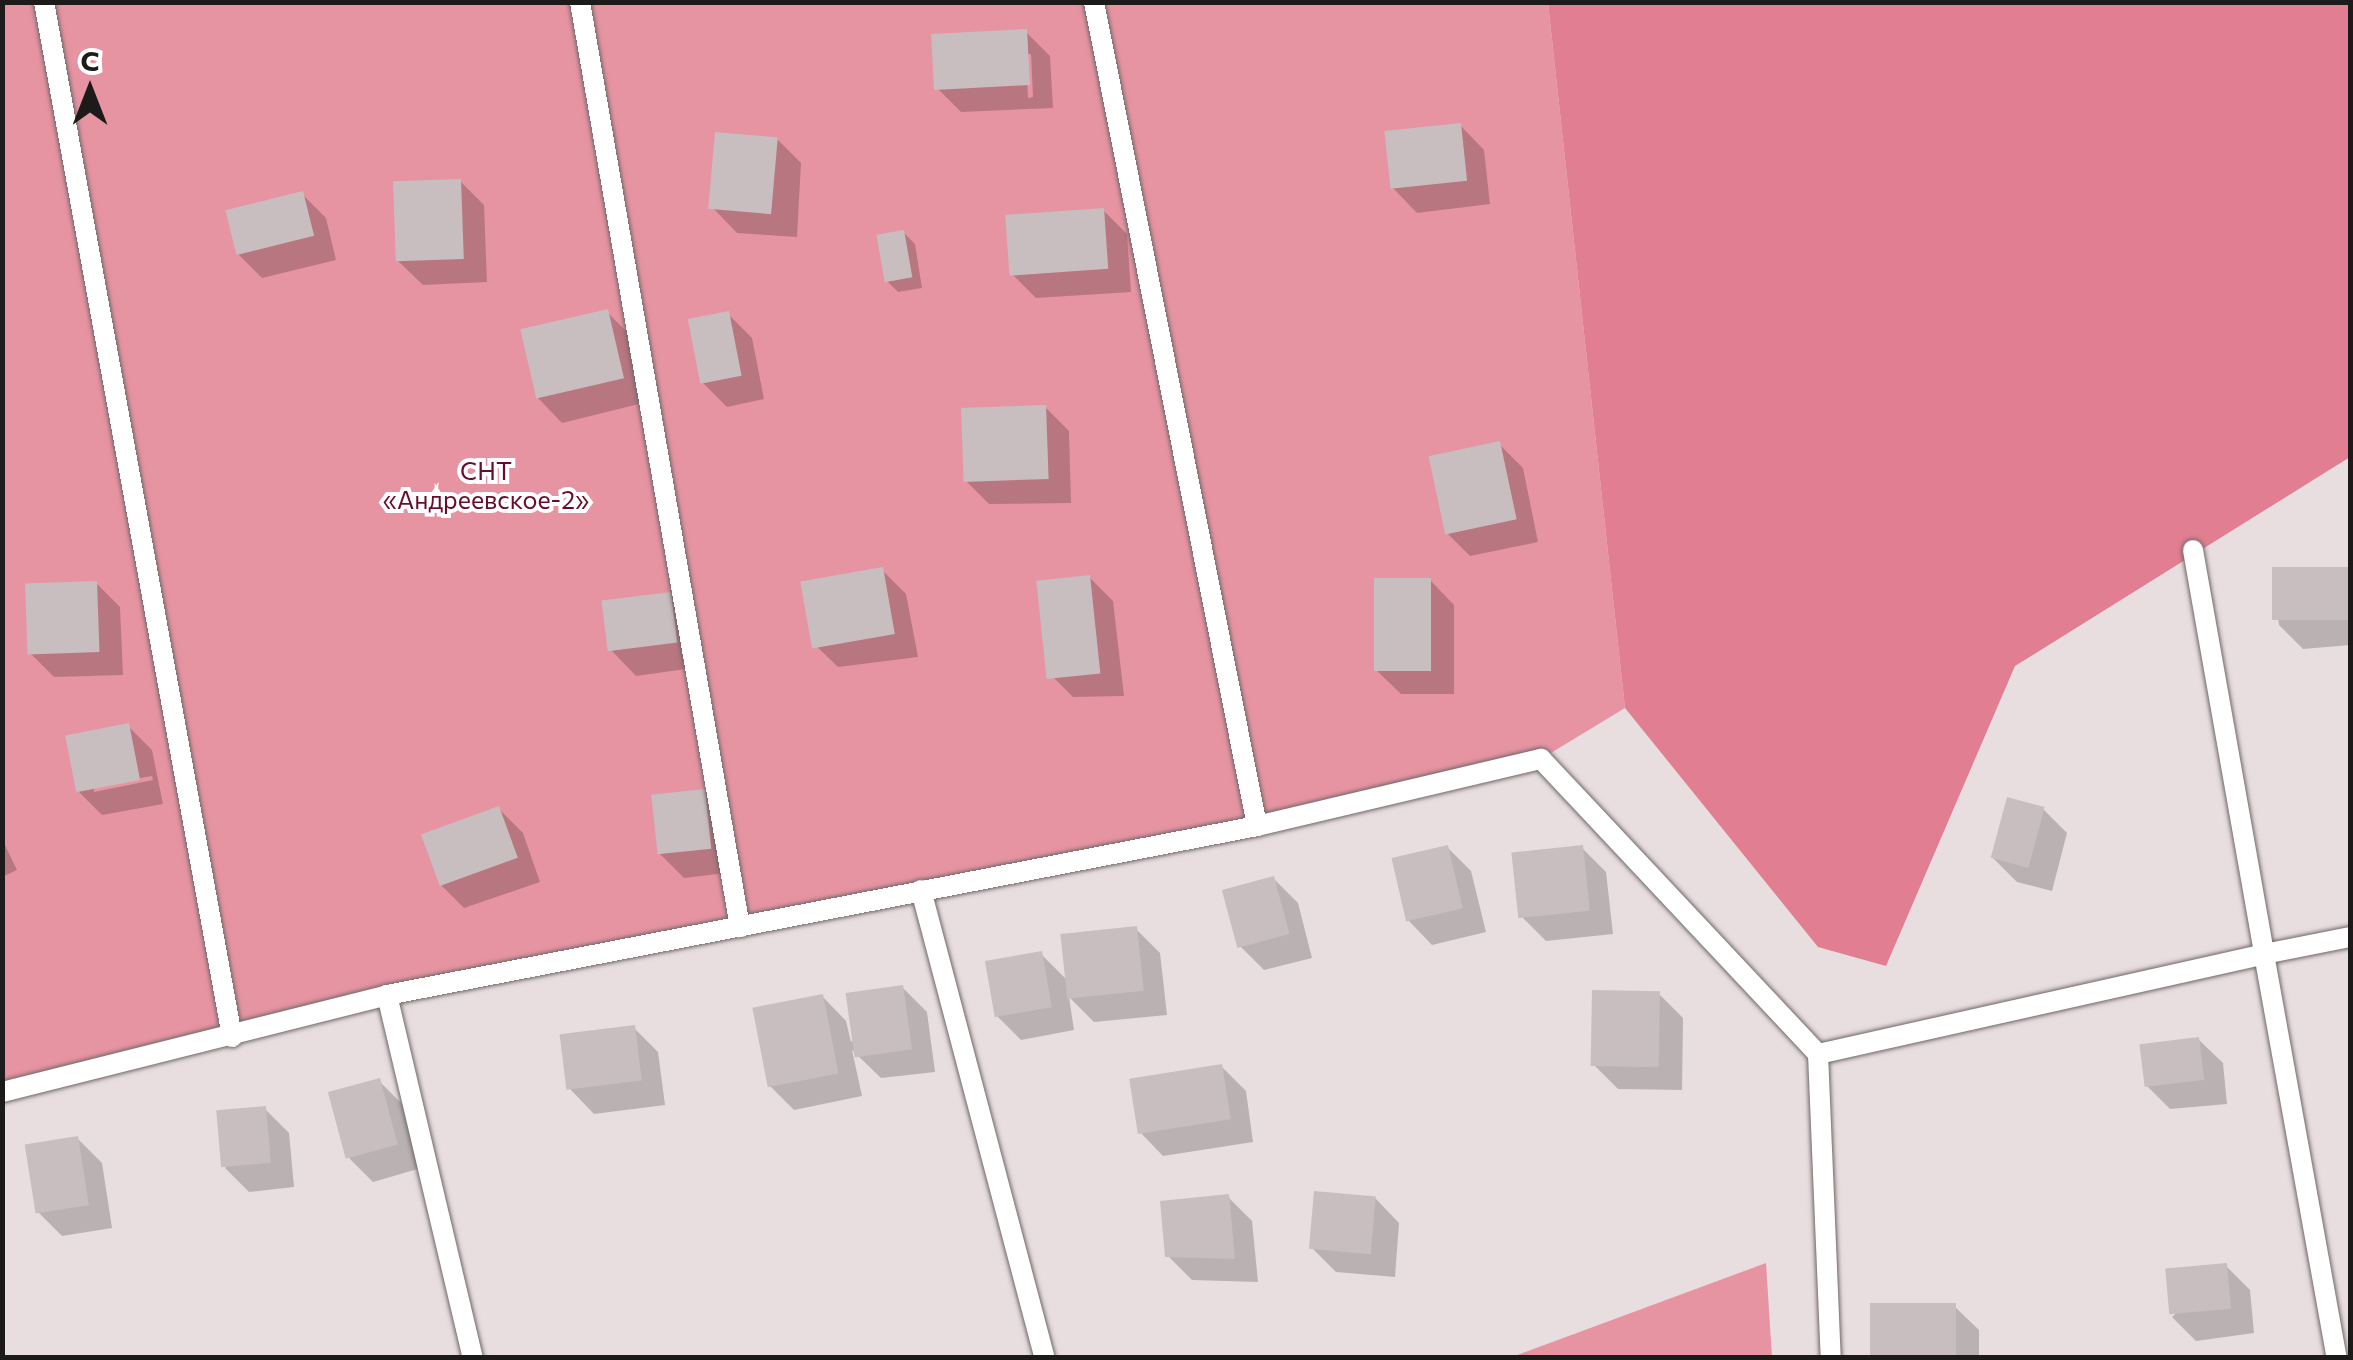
<!DOCTYPE html>
<meta charset="utf-8">
<style>
body{margin:0}
#map{position:relative;width:2353px;height:1360px;overflow:hidden;background:#e8dedf;font-family:Commissioner,sans-serif}
div>[style]{position:absolute}
.green>*{inset:0;background:#e794a2}
.forest>*{inset:0;background:#e27e91}
.shadow>*{inset:0;background:#0003}
.building>*{inset:0;background:#c8bec0;transform-origin:0 0}
.roads{filter:drop-shadow(0 0 2px #706768) drop-shadow(0 0 2px #706768)}
.service>*{height:20px;margin:-10px;padding:0 10px;transform-origin:10px;border-radius:10px;background:#fff}
span{translate:-50% -50%;white-space:nowrap;text-align:center;line-height:1.15;-webkit-text-stroke:8px #fff;paint-order:stroke}
.park-label{font-size:25px;color:#670c2a}
.frame{position:absolute;inset:0;border:5px solid #1d1a1a;pointer-events:none}
.north{position:absolute;left:40px;top:40px;width:100px;height:100px;-webkit-text-stroke:8px #fff;paint-order:stroke;rotate:0deg;font-size:28px;font-weight:700;line-height:40px;text-align:center;color:#1d1a1a}
.north::after{content:'';display:block;margin:auto;width:35px;height:45px;background:#1d1a1a;clip-path:polygon(50% 0,100% 100%,50% 72%,0 100%)}
</style>
<div id="map">
<div class="green">
<div style="clip-path:polygon(2px 3px,1548px 3px,1625px 708px,1541px 759px,387px 995px,3px 1092px)"></div>
<div style="clip-path:polygon(1766px 1263px,1772px 1357px,1512px 1357px)"></div>
</div>
<div class="forest">
<div style="clip-path:polygon(1548px 3px,2350px 3px,2350px 457px,2015px 666px,1886px 966px,1818px 947px,1625px 708px)"></div>
</div>
<div class="shadow">
<div style="clip-path:polygon(evenodd,1026px 32px,1050px 56px,1053px 108px,961px 112px,937px 88px,1026px 32px,1026px 54px,1031px 54px,1033px 97px,1028px 98px,1026px 54px)"></div>
<div style="clip-path:polygon(1460px 125px,1484px 150px,1490px 204px,1417px 213px,1393px 188px)"></div>
<div style="clip-path:polygon(777px 139px,801px 163px,797px 237px,737px 233px,713px 208px)"></div>
<div style="clip-path:polygon(460px 181px,484px 205px,487px 282px,423px 285px,398px 261px)"></div>
<div style="clip-path:polygon(302px 194px,326px 218px,336px 260px,262px 278px,238px 254px)"></div>
<div style="clip-path:polygon(1103px 210px,1127px 234px,1131px 292px,1036px 298px,1012px 274px)"></div>
<div style="clip-path:polygon(904px 233px,915px 244px,922px 288px,898px 292px,886px 280px)"></div>
<div style="clip-path:polygon(607px 312px,631px 336px,647px 402px,562px 423px,538px 398px)"></div>
<div style="clip-path:polygon(728px 314px,752px 338px,764px 399px,727px 407px,703px 383px)"></div>
<div style="clip-path:polygon(1045px 407px,1069px 431px,1071px 503px,989px 504px,965px 480px)"></div>
<div style="clip-path:polygon(1499px 444px,1523px 468px,1538px 542px,1470px 556px,1446px 532px)"></div>
<div style="clip-path:polygon(882px 570px,906px 594px,918px 657px,838px 667px,813px 643px)"></div>
<div style="clip-path:polygon(2350px 570px,2350px 645px,2303px 649px,2279px 625px,2274px 576px)"></div>
<div style="clip-path:polygon(1089px 577px,1113px 601px,1124px 696px,1073px 697px,1049px 673px)"></div>
<div style="clip-path:polygon(1430px 580px,1454px 605px,1454px 694px,1401px 694px,1376px 670px)"></div>
<div style="clip-path:polygon(96px 583px,120px 607px,123px 675px,54px 677px,30px 653px)"></div>
<div style="clip-path:polygon(670px 594px,694px 618px,700px 667px,636px 676px,612px 651px)"></div>
<div style="clip-path:polygon(evenodd,128px 726px,152px 750px,163px 804px,102px 815px,78px 791px,128px 726px,152px 776px,153px 780px,94px 792px,94px 786px,152px 776px)"></div>
<div style="clip-path:polygon(704px 791px,728px 816px,734px 872px,684px 878px,660px 854px)"></div>
<div style="clip-path:polygon(499px 809px,523px 833px,540px 882px,464px 908px,440px 884px)"></div>
<div style="clip-path:polygon(2043px 809px,2067px 833px,2052px 891px,2017px 882px,1993px 858px)"></div>
<div style="clip-path:polygon(2px 839px,17px 870px,2px 877px)"></div>
<div style="clip-path:polygon(1447px 847px,1471px 871px,1486px 932px,1432px 945px,1408px 920px)"></div>
<div style="clip-path:polygon(1582px 848px,1606px 872px,1613px 934px,1546px 941px,1522px 917px)"></div>
<div style="clip-path:polygon(1274px 879px,1298px 903px,1312px 958px,1264px 970px,1240px 946px)"></div>
<div style="clip-path:polygon(1136px 929px,1160px 953px,1167px 1015px,1094px 1022px,1069px 997px,1074px 1030px,1021px 1040px,997px 1016px,1041px 954px,1067px 980px)"></div>
<div style="clip-path:polygon(903px 988px,927px 1012px,935px 1072px,881px 1078px,852px 1050px,862px 1096px,794px 1110px,770px 1086px,822px 996px,846px 1021px,851px 1042px)"></div>
<div style="clip-path:polygon(1659px 994px,1683px 1018px,1682px 1090px,1618px 1089px,1594px 1065px)"></div>
<div style="clip-path:polygon(634px 1028px,658px 1052px,665px 1105px,594px 1114px,570px 1089px)"></div>
<div style="clip-path:polygon(2198px 1039px,2223px 1063px,2227px 1104px,2170px 1109px,2146px 1085px)"></div>
<div style="clip-path:polygon(1222px 1067px,1246px 1091px,1253px 1142px,1163px 1156px,1139px 1131px)"></div>
<div style="clip-path:polygon(379px 1081px,403px 1105px,421px 1168px,373px 1182px,349px 1158px)"></div>
<div style="clip-path:polygon(265px 1109px,289px 1133px,294px 1187px,249px 1192px,225px 1168px)"></div>
<div style="clip-path:polygon(78px 1139px,102px 1163px,112px 1228px,62px 1236px,38px 1212px)"></div>
<div style="clip-path:polygon(1228px 1197px,1252px 1221px,1258px 1282px,1192px 1280px,1168px 1256px)"></div>
<div style="clip-path:polygon(1375px 1198px,1399px 1223px,1395px 1277px,1336px 1272px,1312px 1248px)"></div>
<div style="clip-path:polygon(2226px 1266px,2250px 1290px,2254px 1333px,2196px 1341px,2172px 1317px)"></div>
<div style="clip-path:polygon(1954px 1306px,1979px 1330px,1979px 1358px,1873px 1354px)"></div>
</div>
<div class="building">
<div style="left:1027px;top:29px;width:56px;height:96px;rotate:87deg"></div>
<div style="left:1461px;top:123px;width:58px;height:77px;rotate:84deg"></div>
<div style="left:715px;top:132px;width:63px;height:77px;rotate:5deg"></div>
<div style="left:461px;top:179px;width:80px;height:68px;rotate:88deg"></div>
<div style="left:303px;top:191px;width:46px;height:80px;rotate:76deg"></div>
<div style="left:1104px;top:208px;width:61px;height:99px;rotate:86deg"></div>
<div style="left:904px;top:230px;width:48px;height:28px;rotate:80deg"></div>
<div style="left:608px;top:309px;width:71px;height:90px;rotate:77deg"></div>
<div style="left:729px;top:311px;width:66px;height:42px;rotate:79deg"></div>
<div style="left:1046px;top:405px;width:74px;height:85px;rotate:88deg"></div>
<div style="left:1500px;top:441px;width:80px;height:73px;rotate:78deg"></div>
<div style="left:883px;top:567px;width:68px;height:84px;rotate:80deg"></div>
<div style="left:2350px;top:567px;width:53px;height:78px;rotate:90deg"></div>
<div style="left:1090px;top:575px;width:99px;height:54px;rotate:84deg"></div>
<div style="left:1374px;top:578px;width:57px;height:93px"></div>
<div style="left:97px;top:581px;width:71px;height:72px;rotate:88deg"></div>
<div style="left:671px;top:592px;width:51px;height:70px;rotate:83deg"></div>
<div style="left:129px;top:723px;width:58px;height:65px;rotate:79deg"></div>
<div style="left:705px;top:789px;width:60px;height:54px;rotate:84deg"></div>
<div style="left:2007px;top:797px;width:39px;height:63px;rotate:15deg"></div>
<div style="left:499px;top:806px;width:55px;height:83px;rotate:70deg"></div>
<div style="left:1448px;top:845px;width:65px;height:58px;rotate:77deg"></div>
<div style="left:1583px;top:845px;width:66px;height:72px;rotate:84deg"></div>
<div style="left:1274px;top:876px;width:60px;height:54px;rotate:75deg"></div>
<div style="left:1137px;top:926px;width:65px;height:77px;rotate:84deg"></div>
<div style="left:1042px;top:951px;width:57px;height:58px;rotate:80deg"></div>
<div style="left:903px;top:985px;width:65px;height:58px;rotate:82deg"></div>
<div style="left:1592px;top:990px;width:68px;height:76px;rotate:1deg"></div>
<div style="left:823px;top:994px;width:81px;height:72px;rotate:79deg"></div>
<div style="left:635px;top:1025px;width:56px;height:76px;rotate:83deg"></div>
<div style="left:2199px;top:1037px;width:43px;height:60px;rotate:83deg"></div>
<div style="left:1222px;top:1064px;width:56px;height:94px;rotate:81deg"></div>
<div style="left:380px;top:1078px;width:69px;height:54px;rotate:75deg"></div>
<div style="left:266px;top:1106px;width:57px;height:50px;rotate:85deg"></div>
<div style="left:78px;top:1136px;width:70px;height:54px;rotate:81deg"></div>
<div style="left:1314px;top:1191px;width:62px;height:58px;rotate:5deg"></div>
<div style="clip-path:polygon(1229px 1194px,1235px 1259px,1165px 1257px,1160px 1201px)"></div>
<div style="left:2227px;top:1263px;width:46px;height:62px;rotate:85deg"></div>
<div style="left:1956px;top:1303px;width:52px;height:86px;rotate:90deg"></div>
</div>
<div class="roads">
<div class="service">
<div style="left:44px;top:2px;width:1052px;rotate:79.7deg"></div>
<div style="left:580px;top:2px;width:939px;rotate:80.19deg"></div>
<div style="left:1094px;top:2px;width:840px;rotate:78.81deg"></div>
<div style="left:2193px;top:550px;width:410px;rotate:80deg"></div>
<div style="left:2264px;top:954px;width:88px;rotate:-11.2deg"></div>
<div style="left:921px;top:890px;width:484px;rotate:75.2deg"></div>
<div style="left:387px;top:995px;width:373px;rotate:76.7deg"></div>
<div style="left:1818px;top:1054px;width:457px;rotate:-12.6deg"></div>
<div style="left:2264px;top:954px;width:411px;rotate:79.8deg"></div>
<div style="left:2px;top:1092px;width:397px;rotate:-14.1deg"></div>
<div style="left:387px;top:995px;width:886px;rotate:-10.99deg"></div>
<div style="left:1257px;top:826px;width:292px;rotate:-13.3deg"></div>
<div style="left:1541px;top:759px;width:405px;rotate:46.8deg"></div>
<div style="left:1818px;top:1054px;width:304px;rotate:87.6deg"></div>
</div>
</div>
<div class="park-label">
<span style="left:486px;top:485px">СНТ<br>«Андреевское-2»</span>
</div>
<div class="frame"></div>
<div class="north">С</div>
</div>
